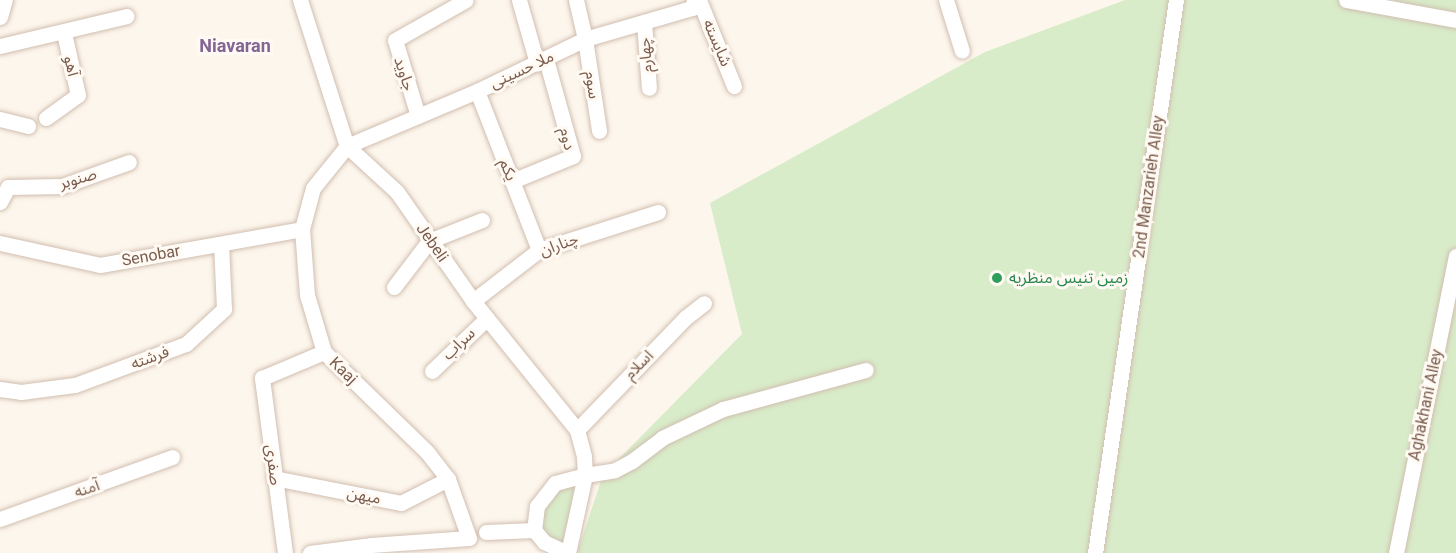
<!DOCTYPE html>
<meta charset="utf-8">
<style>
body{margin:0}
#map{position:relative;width:1456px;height:553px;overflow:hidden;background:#fdf6ec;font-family:Roboto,"Noto Sans Arabic",sans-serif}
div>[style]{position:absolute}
.green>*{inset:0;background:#d8ecc9}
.roads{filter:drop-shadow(0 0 2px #d1beb0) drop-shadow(0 0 2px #d1beb0)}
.street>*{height:15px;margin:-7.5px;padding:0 7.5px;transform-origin:7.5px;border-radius:7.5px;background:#fff}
.dots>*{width:16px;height:16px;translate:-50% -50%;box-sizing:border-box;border:3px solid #fffaf3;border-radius:50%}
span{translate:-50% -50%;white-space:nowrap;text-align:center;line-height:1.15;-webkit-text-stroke:6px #fffaf3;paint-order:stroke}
.street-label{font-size:16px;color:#7a5c4d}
.leisure-label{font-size:16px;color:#27864d}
.left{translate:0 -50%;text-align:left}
.neighbourhood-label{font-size:18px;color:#846695;font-weight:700}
</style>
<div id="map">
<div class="green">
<div style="clip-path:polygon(1125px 0,1456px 0,1456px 553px,577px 553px,603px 475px,742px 334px,710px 203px,985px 52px)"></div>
<div style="clip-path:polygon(573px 482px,578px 490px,562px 545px,545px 535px,541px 518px,549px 499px)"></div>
</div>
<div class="roads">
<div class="street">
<div style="left:300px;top:0;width:153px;rotate:72.2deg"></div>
<div style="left:347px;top:146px;width:68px;rotate:42.6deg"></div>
<div style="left:397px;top:192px;width:133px;rotate:55.1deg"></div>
<div style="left:473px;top:301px;width:166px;rotate:51.1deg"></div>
<div style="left:577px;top:430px;width:28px;rotate:75deg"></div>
<div style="left:584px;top:457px;width:18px;rotate:87deg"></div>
<div style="left:585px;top:475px;width:30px;rotate:-9deg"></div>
<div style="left:615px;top:470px;width:19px;rotate:-28deg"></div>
<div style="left:632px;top:461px;width:38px;rotate:-37deg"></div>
<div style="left:662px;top:438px;width:68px;rotate:-25.4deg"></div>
<div style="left:723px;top:409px;width:148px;rotate:-15.3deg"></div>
<div style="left:519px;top:0;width:66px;rotate:74.1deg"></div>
<div style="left:576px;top:0;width:40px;rotate:77deg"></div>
<div style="left:585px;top:39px;width:93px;rotate:81.3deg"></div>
<div style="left:699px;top:0;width:93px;rotate:67.9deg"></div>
<div style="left:946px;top:0;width:53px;rotate:72.6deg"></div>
<div style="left:1346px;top:0;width:112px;rotate:10.3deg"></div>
<div style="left:0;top:17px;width:18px;rotate:-74deg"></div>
<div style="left:644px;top:22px;width:66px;rotate:85.7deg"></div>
<div style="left:0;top:46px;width:130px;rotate:-13.3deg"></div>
<div style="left:477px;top:91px;width:171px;rotate:68.7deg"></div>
<div style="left:418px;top:116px;width:79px;rotate:-106.8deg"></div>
<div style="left:395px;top:40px;width:81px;rotate:-29.4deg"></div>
<div style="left:46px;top:118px;width:39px;rotate:-36deg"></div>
<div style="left:78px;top:95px;width:64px;rotate:-102.7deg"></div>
<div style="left:0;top:119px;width:29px;rotate:14deg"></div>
<div style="left:512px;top:181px;width:66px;rotate:-22.3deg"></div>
<div style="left:573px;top:156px;width:101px;rotate:-105.6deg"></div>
<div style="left:0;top:202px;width:17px;rotate:-62deg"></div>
<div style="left:8px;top:187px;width:54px;rotate:-1.1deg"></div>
<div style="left:62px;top:186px;width:71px;rotate:-19.7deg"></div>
<div style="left:0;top:243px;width:102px;rotate:12.4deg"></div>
<div style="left:100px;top:265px;width:205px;rotate:-10.1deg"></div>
<div style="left:394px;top:287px;width:58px;rotate:-52.7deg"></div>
<div style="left:429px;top:241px;width:57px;rotate:-21.6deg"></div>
<div style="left:473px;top:301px;width:83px;rotate:-37.7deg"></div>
<div style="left:539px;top:250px;width:125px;rotate:-17.7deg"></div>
<div style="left:432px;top:371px;width:76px;rotate:-43.9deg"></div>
<div style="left:0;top:389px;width:21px;rotate:8deg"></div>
<div style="left:21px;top:392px;width:54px;rotate:-7.4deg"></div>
<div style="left:75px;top:385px;width:118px;rotate:-20.3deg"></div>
<div style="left:186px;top:344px;width:52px;rotate:-42.6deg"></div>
<div style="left:224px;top:309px;width:65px;rotate:-92.6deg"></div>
<div style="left:577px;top:430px;width:156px;rotate:-46deg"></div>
<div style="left:685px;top:318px;width:24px;rotate:-38deg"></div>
<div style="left:274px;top:478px;width:129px;rotate:11.1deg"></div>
<div style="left:401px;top:503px;width:53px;rotate:-27.1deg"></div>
<div style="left:0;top:519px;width:183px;rotate:-19.8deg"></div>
<div style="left:486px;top:532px;width:48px;rotate:-2.4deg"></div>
<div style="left:285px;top:553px;width:177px;rotate:-97.5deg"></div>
<div style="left:262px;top:378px;width:67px;rotate:-22.8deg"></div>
<div style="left:310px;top:553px;width:62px;rotate:-7.5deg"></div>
<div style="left:371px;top:545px;width:98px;rotate:-4.1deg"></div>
<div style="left:469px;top:538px;width:63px;rotate:-109.6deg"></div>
<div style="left:448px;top:479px;width:34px;rotate:-128deg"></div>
<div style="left:427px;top:452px;width:144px;rotate:-135.8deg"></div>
<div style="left:324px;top:352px;width:59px;rotate:-106.6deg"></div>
<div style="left:307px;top:295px;width:66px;rotate:-94.3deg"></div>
<div style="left:302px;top:229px;width:42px;rotate:-75deg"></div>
<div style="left:313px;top:188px;width:54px;rotate:-51deg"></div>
<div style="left:347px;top:146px;width:141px;rotate:-22.9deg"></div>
<div style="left:477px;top:91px;width:120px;rotate:-25.7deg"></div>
<div style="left:585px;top:39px;width:111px;rotate:-16.2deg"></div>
<div style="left:692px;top:8px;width:8px;rotate:-76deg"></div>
<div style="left:568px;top:553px;width:80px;rotate:-77.7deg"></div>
<div style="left:585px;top:475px;width:31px;rotate:165deg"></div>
<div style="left:555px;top:483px;width:29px;rotate:128deg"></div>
<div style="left:537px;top:506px;width:24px;rotate:97deg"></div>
<div style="left:534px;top:530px;width:16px;rotate:50deg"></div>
<div style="left:544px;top:542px;width:26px;rotate:25deg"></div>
<div style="left:1095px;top:553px;width:559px;rotate:-81.67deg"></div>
<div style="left:1396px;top:553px;width:303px;rotate:-78.6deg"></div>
</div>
</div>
<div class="dots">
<div style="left:997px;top:278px;background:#2e9e5b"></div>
</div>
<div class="street-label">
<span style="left:717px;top:43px;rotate:67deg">شایسته</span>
<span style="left:646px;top:55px;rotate:-95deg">چهارم</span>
<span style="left:71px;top:66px;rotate:77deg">آهو</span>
<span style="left:522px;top:70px;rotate:-25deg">ملا حسینی</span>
<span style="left:404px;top:74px;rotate:72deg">جاوید</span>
<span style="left:592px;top:85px;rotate:82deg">سوم</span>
<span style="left:567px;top:139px;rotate:77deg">دوم</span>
<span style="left:508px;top:170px;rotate:69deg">یکم</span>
<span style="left:78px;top:179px;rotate:-16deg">صنوبر</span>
<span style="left:1149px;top:187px;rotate:-82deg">2nd Manzarieh Alley</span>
<span style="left:432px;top:243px;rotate:55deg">Jebeli</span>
<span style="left:559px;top:245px;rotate:-20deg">چناران</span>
<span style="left:151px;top:256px;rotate:-10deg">Senobar</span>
<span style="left:459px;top:344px;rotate:-44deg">سراب</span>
<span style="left:150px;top:358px;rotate:-20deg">فرشته</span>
<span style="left:639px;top:365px;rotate:-46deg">اسلام</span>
<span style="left:343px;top:371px;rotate:44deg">Kaaj</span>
<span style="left:1426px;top:405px;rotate:-78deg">Aghakhani Alley</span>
<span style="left:273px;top:465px;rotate:83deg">صفری</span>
<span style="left:87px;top:489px;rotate:-19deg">آمنه</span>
<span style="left:364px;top:496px;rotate:11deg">میهن</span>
</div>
<div class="leisure-label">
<span class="left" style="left:1009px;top:278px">زمین تنیس منظریه</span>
</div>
<div class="neighbourhood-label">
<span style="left:235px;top:46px">Niavaran</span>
</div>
</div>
